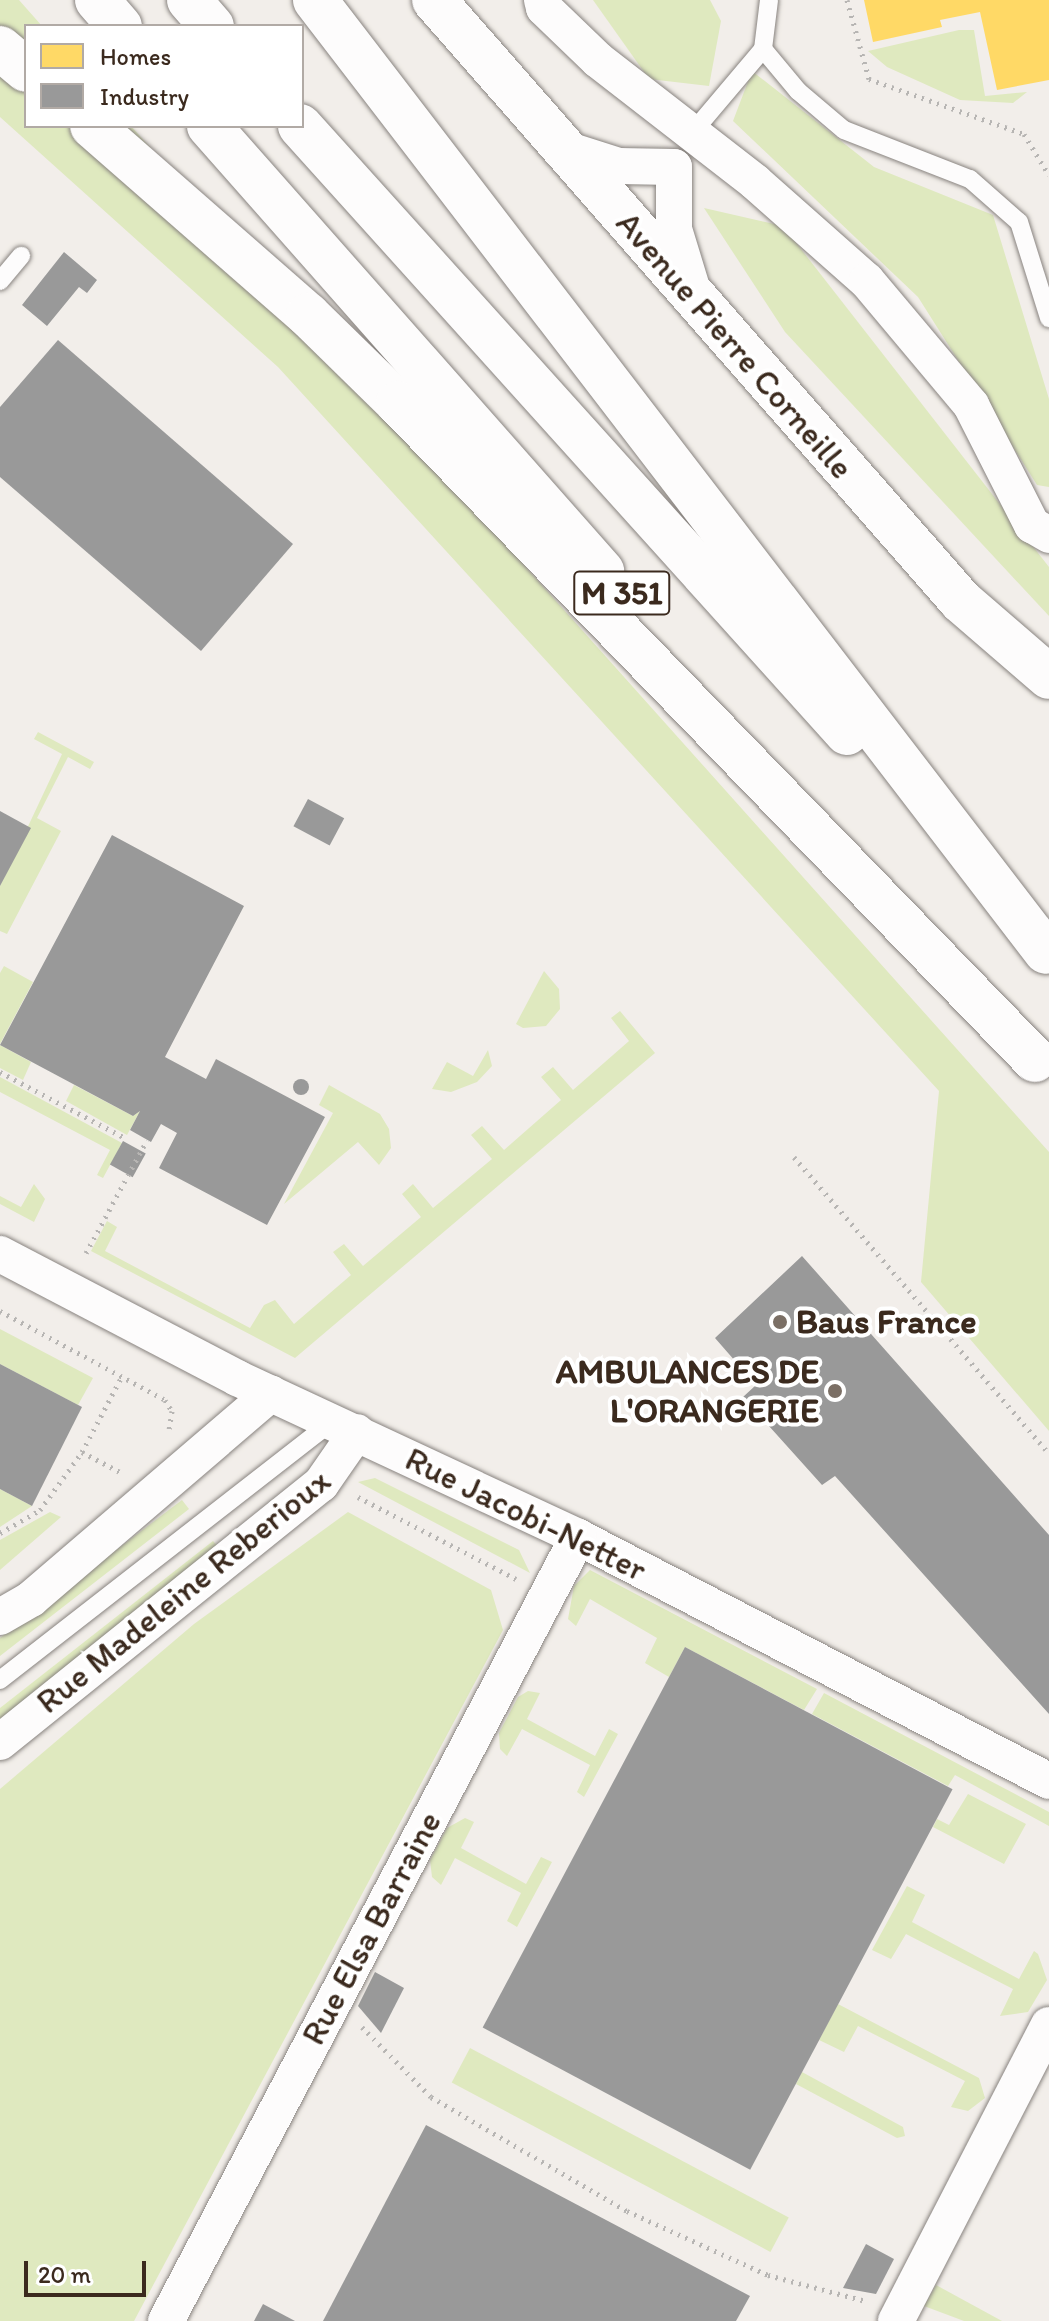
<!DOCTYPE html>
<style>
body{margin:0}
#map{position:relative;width:1049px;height:2321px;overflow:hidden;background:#f2eeea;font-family:Itim,sans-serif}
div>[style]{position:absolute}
.green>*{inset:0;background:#dfe9bf;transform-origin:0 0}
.homes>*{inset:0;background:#ffd966}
.industry>*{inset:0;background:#999;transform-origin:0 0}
.round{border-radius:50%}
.path>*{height:5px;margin-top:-2.5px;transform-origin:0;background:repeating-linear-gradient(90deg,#b7b5b3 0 2px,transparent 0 8px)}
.roads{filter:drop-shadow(0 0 2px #88837f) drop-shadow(0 0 2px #88837f)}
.service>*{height:18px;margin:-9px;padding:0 9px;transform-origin:9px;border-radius:9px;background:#fdfcfc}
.minor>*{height:36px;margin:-18px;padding:0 18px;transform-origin:18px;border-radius:18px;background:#fdfcfc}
.tertiary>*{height:44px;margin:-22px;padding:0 22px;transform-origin:22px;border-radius:22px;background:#fdfcfc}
.trunk>*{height:44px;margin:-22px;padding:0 22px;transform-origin:22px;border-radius:22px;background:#fdfcfc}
.dots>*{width:22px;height:22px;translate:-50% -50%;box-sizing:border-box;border:4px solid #fff;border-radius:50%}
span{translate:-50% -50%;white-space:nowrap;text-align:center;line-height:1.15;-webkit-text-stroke:8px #fff;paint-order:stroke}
.shield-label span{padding:2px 6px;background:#fff;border:2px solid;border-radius:6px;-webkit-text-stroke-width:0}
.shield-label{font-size:32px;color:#3b2a1e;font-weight:700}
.street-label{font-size:34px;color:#3b2a1e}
.poi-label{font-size:34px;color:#3b2a1e;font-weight:700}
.left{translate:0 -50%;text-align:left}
.right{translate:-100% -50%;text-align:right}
.legend{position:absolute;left:24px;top:24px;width:280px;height:104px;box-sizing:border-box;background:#fff;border:2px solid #b1aaa5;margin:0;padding:10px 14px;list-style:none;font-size:24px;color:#3b2a1e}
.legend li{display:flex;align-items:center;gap:16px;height:40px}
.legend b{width:40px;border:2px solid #b1aaa5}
.scale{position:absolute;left:24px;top:2261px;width:122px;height:36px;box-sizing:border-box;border:4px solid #3b2a1e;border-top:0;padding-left:10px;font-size:24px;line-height:28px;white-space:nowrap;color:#3b2a1e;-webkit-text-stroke:6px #fff;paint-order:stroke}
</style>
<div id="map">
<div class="green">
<div style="clip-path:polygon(0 0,19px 0,42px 26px,26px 26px,26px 126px,131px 126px,1049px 1152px,1049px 1431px,921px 1282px,939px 1091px,278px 367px,0 117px)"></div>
<div style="clip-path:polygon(593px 0,710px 0,721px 21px,709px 86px,649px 79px)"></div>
<div style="clip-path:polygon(959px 30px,974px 30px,985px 96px,1027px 92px,1013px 103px,960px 100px,887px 67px,868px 51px)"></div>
<div style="clip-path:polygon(752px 71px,874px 167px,993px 215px,1049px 399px,1049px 487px,1037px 485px,918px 297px,733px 121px)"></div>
<div style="clip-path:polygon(704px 208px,783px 226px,1049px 567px,1049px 616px,785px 332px)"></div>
<div style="clip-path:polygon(38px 732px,94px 762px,90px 769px,68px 757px,37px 818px,61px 831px,7px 934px,0 931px,0 886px,62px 754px,34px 739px)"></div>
<div style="clip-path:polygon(4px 966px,33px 982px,0 1044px,0 973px)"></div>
<div style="clip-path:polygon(544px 971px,559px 989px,560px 1009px,546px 1026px,523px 1028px,516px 1024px)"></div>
<div style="clip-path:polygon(620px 1011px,655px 1053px,295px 1358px,91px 1251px,107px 1221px,117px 1227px,105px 1251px,250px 1328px,264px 1305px,275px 1300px,294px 1324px,351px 1275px,333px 1252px,344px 1244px,363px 1266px,421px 1217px,402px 1194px,413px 1184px,433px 1208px,492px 1159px,471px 1135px,482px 1126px,504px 1150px,561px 1100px,541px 1077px,553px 1067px,573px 1090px,629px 1041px,611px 1018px)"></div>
<div style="clip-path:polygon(0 1045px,31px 1062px,23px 1080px,0 1068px)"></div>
<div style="clip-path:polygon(488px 1050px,492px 1066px,477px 1082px,451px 1092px,432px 1089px,447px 1062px,473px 1076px)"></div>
<div style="clip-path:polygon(0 1077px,122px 1143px,103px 1178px,97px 1175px,110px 1150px,0 1092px)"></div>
<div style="clip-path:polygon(74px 1085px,133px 1116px,140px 1111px,127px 1135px,66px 1101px)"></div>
<div style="clip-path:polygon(329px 1085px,380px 1114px,389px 1129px,391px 1148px,379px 1165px,358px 1142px,284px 1204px,333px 1113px,319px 1105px)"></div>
<div style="clip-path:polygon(34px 1184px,45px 1199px,34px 1222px,0 1204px,0 1196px,21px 1207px)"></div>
<div style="clip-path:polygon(0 1329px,93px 1378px,78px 1405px,0 1364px)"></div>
<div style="clip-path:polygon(375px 1478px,519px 1550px,530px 1573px,358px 1482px)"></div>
<div style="clip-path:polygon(0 1489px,32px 1506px,0 1527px)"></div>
<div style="clip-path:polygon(182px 1500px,189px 1509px,0 1656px,0 1638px)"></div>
<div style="clip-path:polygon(50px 1512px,61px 1517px,0 1570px,0 1540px)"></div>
<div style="clip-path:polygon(348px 1512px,491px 1590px,503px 1630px,134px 2321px,0 2321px,0 1789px,194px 1624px)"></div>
<div style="clip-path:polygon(213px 1541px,220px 1549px,0 1729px,0 1708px)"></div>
<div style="clip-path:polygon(590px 1570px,817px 1689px,804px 1710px,685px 1647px,669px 1677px,645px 1663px,657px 1638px,590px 1599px,576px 1626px,568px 1619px,574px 1586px)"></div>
<div style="clip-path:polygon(528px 1691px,540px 1693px,527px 1719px,595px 1756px,609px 1729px,618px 1734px,584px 1797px,577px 1792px,590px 1765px,522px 1729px,507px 1756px,500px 1749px,499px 1733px,518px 1697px)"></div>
<div style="clip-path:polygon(824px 1693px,1049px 1812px,1049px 1826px,955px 1775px,948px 1786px,812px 1714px)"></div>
<div style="clip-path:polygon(968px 1794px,1026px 1824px,1004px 1864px,933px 1827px,937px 1819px,949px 1825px)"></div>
<div style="clip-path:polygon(465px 1818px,474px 1822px,461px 1848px,526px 1884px,541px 1857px,552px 1862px,517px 1927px,507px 1921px,521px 1893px,455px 1858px,441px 1885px,432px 1877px,430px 1860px,447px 1828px)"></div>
<div style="clip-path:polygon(907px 1886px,925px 1895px,912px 1922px,1019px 1979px,1034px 1951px,1038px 1954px,1047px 1980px,1028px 2012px,1000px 2016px,1013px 1989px,906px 1934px,891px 1959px,872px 1950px)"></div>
<div style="clip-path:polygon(838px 2004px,979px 2078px,985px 2098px,968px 2111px,951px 2107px,965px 2081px,858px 2026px,844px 2052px,819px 2040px)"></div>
<div style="left:470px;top:2048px;width:361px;height:39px;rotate:28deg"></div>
<div style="clip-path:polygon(802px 2072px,903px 2127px,905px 2136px,897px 2138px,796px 2084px)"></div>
<div style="clip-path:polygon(936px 2285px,1002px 2321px,964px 2321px,924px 2306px)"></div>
</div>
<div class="homes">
<div style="clip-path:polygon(864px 0,1049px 0,1049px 80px,997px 90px,980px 12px,940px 20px,942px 27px,873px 42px)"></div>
</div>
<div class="industry">
<div style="clip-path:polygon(64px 252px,97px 280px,87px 293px,79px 287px,47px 326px,22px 305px)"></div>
<div style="clip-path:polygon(58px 340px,293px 544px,201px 651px,0 477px,0 407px)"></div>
<div style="left:308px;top:799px;width:41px;height:31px;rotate:28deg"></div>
<div style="clip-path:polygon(0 811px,31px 828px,0 886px)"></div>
<div style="clip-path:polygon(112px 835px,244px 906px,165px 1057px,206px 1079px,216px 1059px,325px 1117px,267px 1225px,159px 1168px,177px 1133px,161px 1124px,151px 1142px,130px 1130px,140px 1111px,133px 1116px,0 1045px)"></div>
<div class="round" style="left:293px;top:1079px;width:16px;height:16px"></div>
<div style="left:123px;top:1141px;width:26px;height:27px;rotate:29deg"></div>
<div style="clip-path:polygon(802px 1256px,1049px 1535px,1049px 1714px,835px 1476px,822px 1485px,743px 1397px,756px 1385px,715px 1338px)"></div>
<div style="clip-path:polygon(0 1364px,82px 1407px,32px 1506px,0 1489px)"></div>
<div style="left:685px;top:1647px;width:303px;height:431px;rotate:28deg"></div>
<div style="clip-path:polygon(375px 1972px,404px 1988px,381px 2033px,358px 2006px)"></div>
<div style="clip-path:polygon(426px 2125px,750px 2296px,736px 2321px,323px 2321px)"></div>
<div style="clip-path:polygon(866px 2244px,894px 2259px,876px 2294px,843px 2288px)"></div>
<div style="clip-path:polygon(263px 2304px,295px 2321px,254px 2321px)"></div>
</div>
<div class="path">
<div style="left:847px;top:0;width:82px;rotate:74.4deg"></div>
<div style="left:869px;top:79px;width:164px;rotate:19.5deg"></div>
<div style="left:1024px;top:134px;width:48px;rotate:58.6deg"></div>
<div style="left:0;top:1072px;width:141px;rotate:27.8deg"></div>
<div style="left:794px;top:1157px;width:391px;rotate:49.3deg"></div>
<div style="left:86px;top:1253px;width:128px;rotate:-61.6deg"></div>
<div style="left:0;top:1311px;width:187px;rotate:28.3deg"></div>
<div style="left:165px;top:1400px;width:13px;rotate:58deg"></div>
<div style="left:172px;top:1411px;width:18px;rotate:99deg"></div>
<div style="left:82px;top:1452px;width:43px;rotate:27.8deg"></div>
<div style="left:358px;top:1497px;width:178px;rotate:27.4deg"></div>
<div style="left:0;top:1533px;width:46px;rotate:-29.9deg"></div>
<div style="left:40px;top:1510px;width:72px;rotate:-54.1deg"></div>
<div style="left:82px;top:1452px;width:86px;rotate:-62.2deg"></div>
<div style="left:362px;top:2027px;width:98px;rotate:45.4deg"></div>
<div style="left:431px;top:2097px;width:227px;rotate:30.2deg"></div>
<div style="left:627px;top:2211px;width:155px;rotate:24.4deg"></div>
<div style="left:768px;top:2275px;width:101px;rotate:14.9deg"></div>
</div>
<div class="roads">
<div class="service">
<div style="left:763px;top:49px;width:55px;rotate:50.2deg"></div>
<div style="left:798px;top:91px;width:60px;rotate:40.3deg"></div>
<div style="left:844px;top:130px;width:135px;rotate:21.3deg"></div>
<div style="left:970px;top:179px;width:65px;rotate:41.3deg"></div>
<div style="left:1019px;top:222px;width:101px;rotate:72.6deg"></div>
<div style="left:692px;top:133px;width:110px;rotate:-49.8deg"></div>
<div style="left:763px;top:49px;width:49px;rotate:-83deg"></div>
<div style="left:0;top:281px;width:33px;rotate:-50deg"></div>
<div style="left:0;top:1680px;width:422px;rotate:-37.9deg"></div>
</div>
<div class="minor">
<div style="left:542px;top:0;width:8px;rotate:76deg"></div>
<div style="left:544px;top:8px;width:75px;rotate:43.9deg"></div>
<div style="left:598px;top:60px;width:199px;rotate:37.8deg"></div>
<div style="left:755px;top:182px;width:149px;rotate:41.5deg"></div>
<div style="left:867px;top:281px;width:162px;rotate:50deg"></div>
<div style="left:971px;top:405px;width:135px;rotate:63.1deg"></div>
<div style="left:1032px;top:525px;width:20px;rotate:30deg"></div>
<div style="left:562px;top:148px;width:60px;rotate:17.5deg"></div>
<div style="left:619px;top:166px;width:55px;rotate:1deg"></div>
<div style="left:674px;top:167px;width:62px;rotate:90deg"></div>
<div style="left:674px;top:229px;width:65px;rotate:73deg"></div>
<div style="left:0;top:1254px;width:267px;rotate:27.6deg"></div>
<div style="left:237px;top:1378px;width:376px;rotate:25deg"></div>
<div style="left:578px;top:1537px;width:530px;rotate:27.39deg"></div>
<div style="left:0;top:1617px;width:36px;rotate:-30deg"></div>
<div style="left:31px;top:1599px;width:316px;rotate:-40.6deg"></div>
<div style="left:0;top:1742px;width:412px;rotate:-38.8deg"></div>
<div style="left:321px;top:1484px;width:63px;rotate:-55.3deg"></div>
<div style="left:166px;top:2321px;width:886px;rotate:-62.28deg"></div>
<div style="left:896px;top:2321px;width:333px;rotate:-62.7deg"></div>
</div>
<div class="tertiary">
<div style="left:434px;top:0;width:799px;rotate:48.75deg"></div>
<div style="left:961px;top:601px;width:116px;rotate:40.8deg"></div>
</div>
<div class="trunk">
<div style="left:97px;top:0;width:35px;rotate:49deg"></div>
<div style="left:189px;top:0;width:35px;rotate:49deg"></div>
<div style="left:315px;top:0;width:1200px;rotate:52.48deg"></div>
<div style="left:0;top:48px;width:34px;rotate:40deg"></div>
<div style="left:92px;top:126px;width:287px;rotate:41.2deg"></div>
<div style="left:308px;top:315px;width:126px;rotate:44.4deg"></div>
<div style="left:398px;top:403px;width:915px;rotate:45.89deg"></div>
<div style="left:209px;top:126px;width:594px;rotate:48.55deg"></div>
<div style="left:300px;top:126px;width:817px;rotate:47.98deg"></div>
</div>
</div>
<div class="dots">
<div style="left:780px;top:1322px;background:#7b6f65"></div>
<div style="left:835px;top:1391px;background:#7b6f65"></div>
</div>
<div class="shield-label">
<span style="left:622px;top:593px">M 351</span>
</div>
<div class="street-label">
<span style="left:735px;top:345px;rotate:49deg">Avenue Pierre Corneille</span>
<span style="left:526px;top:1514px;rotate:26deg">Rue Jacobi-Netter</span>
<span style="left:183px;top:1591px;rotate:-39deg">Rue Madeleine Reberioux</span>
<span style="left:371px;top:1928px;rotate:-62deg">Rue Elsa Barraine</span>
</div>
<div class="poi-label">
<span class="left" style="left:796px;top:1322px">Baus France</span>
<span class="right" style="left:819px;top:1391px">AMBULANCES DE<br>L'ORANGERIE</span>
</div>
<ul class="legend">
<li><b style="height:22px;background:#ffd966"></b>Homes</li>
<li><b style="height:22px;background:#999"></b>Industry</li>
</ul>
<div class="scale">20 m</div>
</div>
